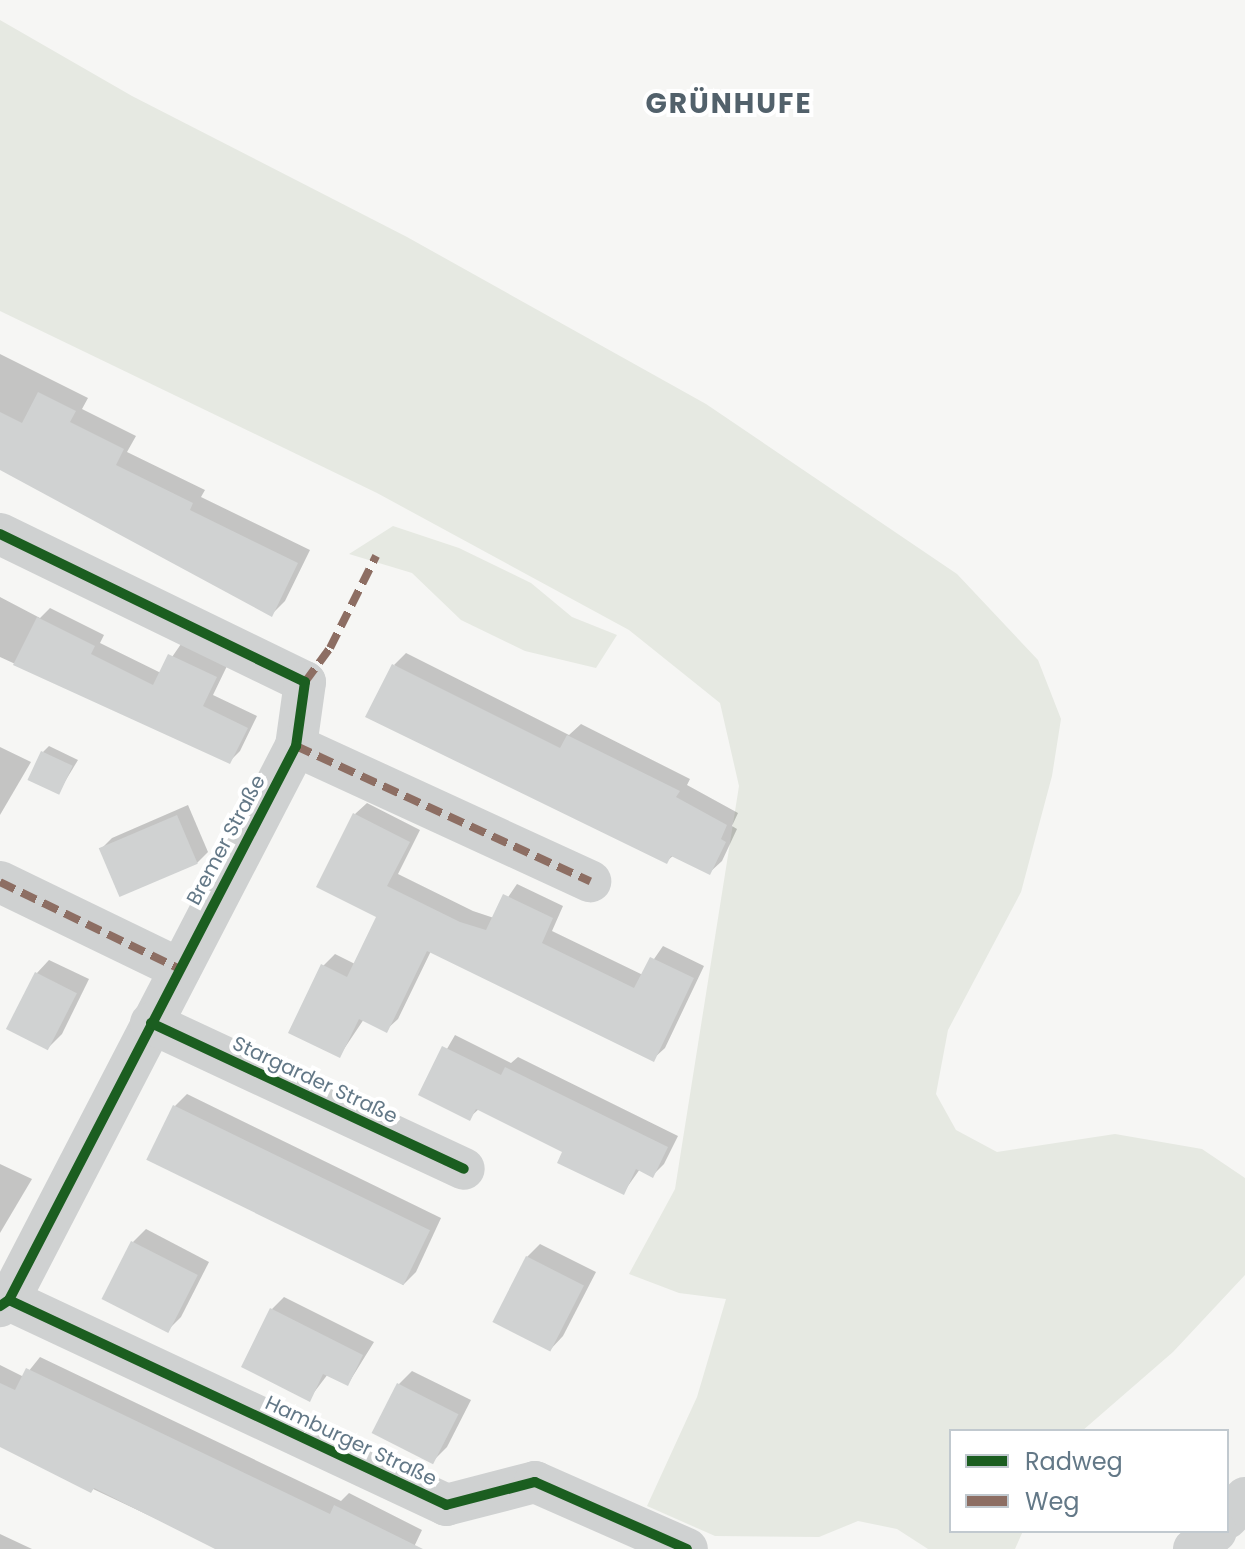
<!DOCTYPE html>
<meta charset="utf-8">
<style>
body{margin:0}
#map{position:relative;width:1245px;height:1549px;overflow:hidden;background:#f6f6f4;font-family:Poppins,sans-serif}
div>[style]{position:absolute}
.green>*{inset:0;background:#e6e9e2}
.shadow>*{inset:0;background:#0003}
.building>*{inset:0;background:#d0d2d2;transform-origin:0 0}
.minor>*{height:42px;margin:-21px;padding:0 21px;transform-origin:21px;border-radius:21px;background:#cfd1d1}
.quiet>*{height:8px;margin-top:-4px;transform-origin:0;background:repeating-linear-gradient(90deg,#8d6e63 0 16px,transparent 0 24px)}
.cycleway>*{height:10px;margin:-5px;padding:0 5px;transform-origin:5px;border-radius:5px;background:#1b5e20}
span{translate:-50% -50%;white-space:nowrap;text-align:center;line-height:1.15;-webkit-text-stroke:8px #fff;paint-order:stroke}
.street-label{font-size:20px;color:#637887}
.district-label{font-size:28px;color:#52616b;font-weight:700;letter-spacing:2px}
.legend{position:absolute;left:949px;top:1429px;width:280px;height:104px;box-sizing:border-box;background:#fff;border:2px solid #c1c9cf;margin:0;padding:10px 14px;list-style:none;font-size:24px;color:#637887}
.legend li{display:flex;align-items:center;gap:16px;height:40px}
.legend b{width:40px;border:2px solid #c1c9cf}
</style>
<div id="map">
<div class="green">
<div style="clip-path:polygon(0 20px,132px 96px,407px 237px,706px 404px,957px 574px,1038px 660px,1061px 719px,1052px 776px,1021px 892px,948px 1030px,936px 1094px,956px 1130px,997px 1152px,1115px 1134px,1202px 1149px,1245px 1178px,1245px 1275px,1173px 1352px,1082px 1431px,951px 1431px,951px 1531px,1023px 1531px,1015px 1549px,928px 1549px,897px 1529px,858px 1521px,819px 1537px,715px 1536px,647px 1506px,697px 1397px,726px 1299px,679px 1293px,629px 1274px,675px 1189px,739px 786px,720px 703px,629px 630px,377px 493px,0 311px)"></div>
<div style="clip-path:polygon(393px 526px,459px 548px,531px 583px,572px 617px,617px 635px,596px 668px,525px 651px,461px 620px,412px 573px,349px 554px)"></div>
</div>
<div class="shadow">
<div style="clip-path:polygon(0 354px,88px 398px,82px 409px,136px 436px,127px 452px,205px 490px,201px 497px,310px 550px,285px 601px,272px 614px,0 468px)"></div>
<div style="clip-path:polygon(0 597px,40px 618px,50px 608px,104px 635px,100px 643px,161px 673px,181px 644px,227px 666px,213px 695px,257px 716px,240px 751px,229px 762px,0 657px)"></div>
<div style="clip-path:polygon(406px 653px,569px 735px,581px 724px,690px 779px,687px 785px,738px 813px,732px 826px,737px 829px,722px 861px,709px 873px,674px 855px,667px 861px,394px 665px)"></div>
<div style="clip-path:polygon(49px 746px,78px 760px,58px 793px,43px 752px)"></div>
<div style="clip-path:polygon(0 747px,31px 762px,0 815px)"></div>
<div style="clip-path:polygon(367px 803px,420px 830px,398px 874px,473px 911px,494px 918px,517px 884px,563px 906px,552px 931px,643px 975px,663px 946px,704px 966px,665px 1048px,653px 1059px,431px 951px,398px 1019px,386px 1030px,364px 1019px,340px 1055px,323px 966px,335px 954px,355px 964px,378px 916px,355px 814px)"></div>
<div style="clip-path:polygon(188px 805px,208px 852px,197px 863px,101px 849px,112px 838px)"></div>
<div style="clip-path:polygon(49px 960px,89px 979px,62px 1034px,49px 1047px,36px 974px)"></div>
<div style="clip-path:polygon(455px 1035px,511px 1063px,518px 1057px,678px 1136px,664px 1164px,653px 1175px,640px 1169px,623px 1193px,565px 1151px,480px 1108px,469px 1118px,421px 1094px)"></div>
<div style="clip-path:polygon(187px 1094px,441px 1218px,416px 1272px,403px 1285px,174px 1107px)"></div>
<div style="clip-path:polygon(0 1164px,32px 1179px,0 1233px)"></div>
<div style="clip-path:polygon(146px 1229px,209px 1262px,181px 1317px,168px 1330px,133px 1242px)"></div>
<div style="clip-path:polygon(540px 1244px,596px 1272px,563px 1336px,550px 1350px,527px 1257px)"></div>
<div style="clip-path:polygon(284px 1297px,374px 1342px,348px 1384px,328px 1374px,309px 1399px,272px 1309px)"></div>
<div style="clip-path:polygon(40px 1357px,341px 1501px,349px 1493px,422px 1530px,413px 1549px,220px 1549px,0 1445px,0 1365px,24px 1377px)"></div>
<div style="clip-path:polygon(412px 1371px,471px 1400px,447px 1447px,434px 1460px,398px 1385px)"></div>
<div style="clip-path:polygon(0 1534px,32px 1549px,0 1549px)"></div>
</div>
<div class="building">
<div style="clip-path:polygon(38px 392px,76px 411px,70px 422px,124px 449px,116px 465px,193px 503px,190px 510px,298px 563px,272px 617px,0 470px,0 412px,22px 423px)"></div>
<div style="clip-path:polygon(37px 617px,95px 646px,91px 654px,153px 685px,168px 654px,217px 677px,203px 706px,248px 728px,230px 764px,13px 665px)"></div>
<div style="clip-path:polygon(392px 664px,560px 748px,567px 735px,680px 791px,676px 797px,727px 825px,721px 839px,726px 842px,710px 875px,671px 856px,667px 864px,365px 717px)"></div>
<div style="left:41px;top:751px;width:35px;height:32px;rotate:25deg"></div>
<div style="clip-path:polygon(353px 813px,410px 842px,387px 886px,460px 922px,486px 930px,503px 894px,553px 918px,542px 943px,634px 988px,650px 957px,694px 978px,654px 1062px,427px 951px,387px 1033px,359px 1019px,340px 1058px,288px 1033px,321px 964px,347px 977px,376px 917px,316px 887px)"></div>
<div style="left:177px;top:815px;width:53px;height:85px;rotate:67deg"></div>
<div style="left:35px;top:972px;width:47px;height:64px;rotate:27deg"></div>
<div style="clip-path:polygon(442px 1046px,501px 1075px,505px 1067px,668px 1147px,653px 1178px,636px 1169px,624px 1195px,557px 1163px,562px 1152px,476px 1109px,470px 1121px,418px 1095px)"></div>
<div style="left:173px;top:1105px;width:286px;height:61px;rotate:26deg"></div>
<div style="left:131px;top:1241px;width:75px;height:65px;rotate:27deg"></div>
<div style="left:526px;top:1256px;width:65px;height:74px;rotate:27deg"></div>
<div style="clip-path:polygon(270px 1308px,363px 1355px,348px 1386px,323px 1374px,310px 1402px,241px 1367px)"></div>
<div style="clip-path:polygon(26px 1368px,330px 1514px,334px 1505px,423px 1549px,215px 1549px,94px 1488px,91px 1493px,0 1447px,0 1383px,15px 1390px)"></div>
<div style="left:397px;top:1383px;width:69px;height:56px;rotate:27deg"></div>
</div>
<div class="minor">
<div style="left:0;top:534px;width:339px;rotate:25.9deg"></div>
<div style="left:305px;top:682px;width:65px;rotate:98deg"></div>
<div style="left:296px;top:746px;width:624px;rotate:117.39deg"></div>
<div style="left:9px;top:1300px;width:11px;rotate:146deg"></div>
<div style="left:296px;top:746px;width:324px;rotate:24.7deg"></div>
<div style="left:0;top:882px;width:200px;rotate:25.8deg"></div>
<div style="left:151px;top:1023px;width:345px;rotate:25deg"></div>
<div style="left:9px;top:1300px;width:483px;rotate:25.1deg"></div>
<div style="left:446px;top:1505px;width:92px;rotate:-14.5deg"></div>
<div style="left:535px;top:1482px;width:166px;rotate:23.8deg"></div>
<div style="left:1227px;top:1518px;width:27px;rotate:-48deg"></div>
<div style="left:1194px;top:1549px;width:28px;rotate:-39deg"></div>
</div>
<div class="quiet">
<div style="left:305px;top:682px;width:42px;rotate:-53.7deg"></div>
<div style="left:330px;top:648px;width:103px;rotate:-63.4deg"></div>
<div style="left:296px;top:746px;width:324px;rotate:24.7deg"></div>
<div style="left:0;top:882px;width:200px;rotate:25.8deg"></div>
</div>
<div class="cycleway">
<div style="left:0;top:534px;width:339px;rotate:25.9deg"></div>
<div style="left:305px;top:682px;width:65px;rotate:98deg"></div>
<div style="left:296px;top:746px;width:624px;rotate:117.39deg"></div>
<div style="left:9px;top:1300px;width:11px;rotate:146deg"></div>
<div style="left:151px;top:1023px;width:345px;rotate:25deg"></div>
<div style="left:9px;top:1300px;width:483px;rotate:25.1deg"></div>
<div style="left:446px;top:1505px;width:92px;rotate:-14.5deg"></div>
<div style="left:535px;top:1482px;width:166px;rotate:23.8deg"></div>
</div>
<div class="street-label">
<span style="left:226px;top:840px;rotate:-62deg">Bremer Straße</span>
<span style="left:315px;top:1080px;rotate:25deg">Stargarder Straße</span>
<span style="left:351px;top:1441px;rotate:25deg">Hamburger Straße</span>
</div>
<div class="district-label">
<span style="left:729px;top:104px">GRÜNHUFE</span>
</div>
<ul class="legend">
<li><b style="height:10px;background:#1b5e20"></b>Radweg</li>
<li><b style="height:10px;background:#8d6e63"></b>Weg</li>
</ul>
</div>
